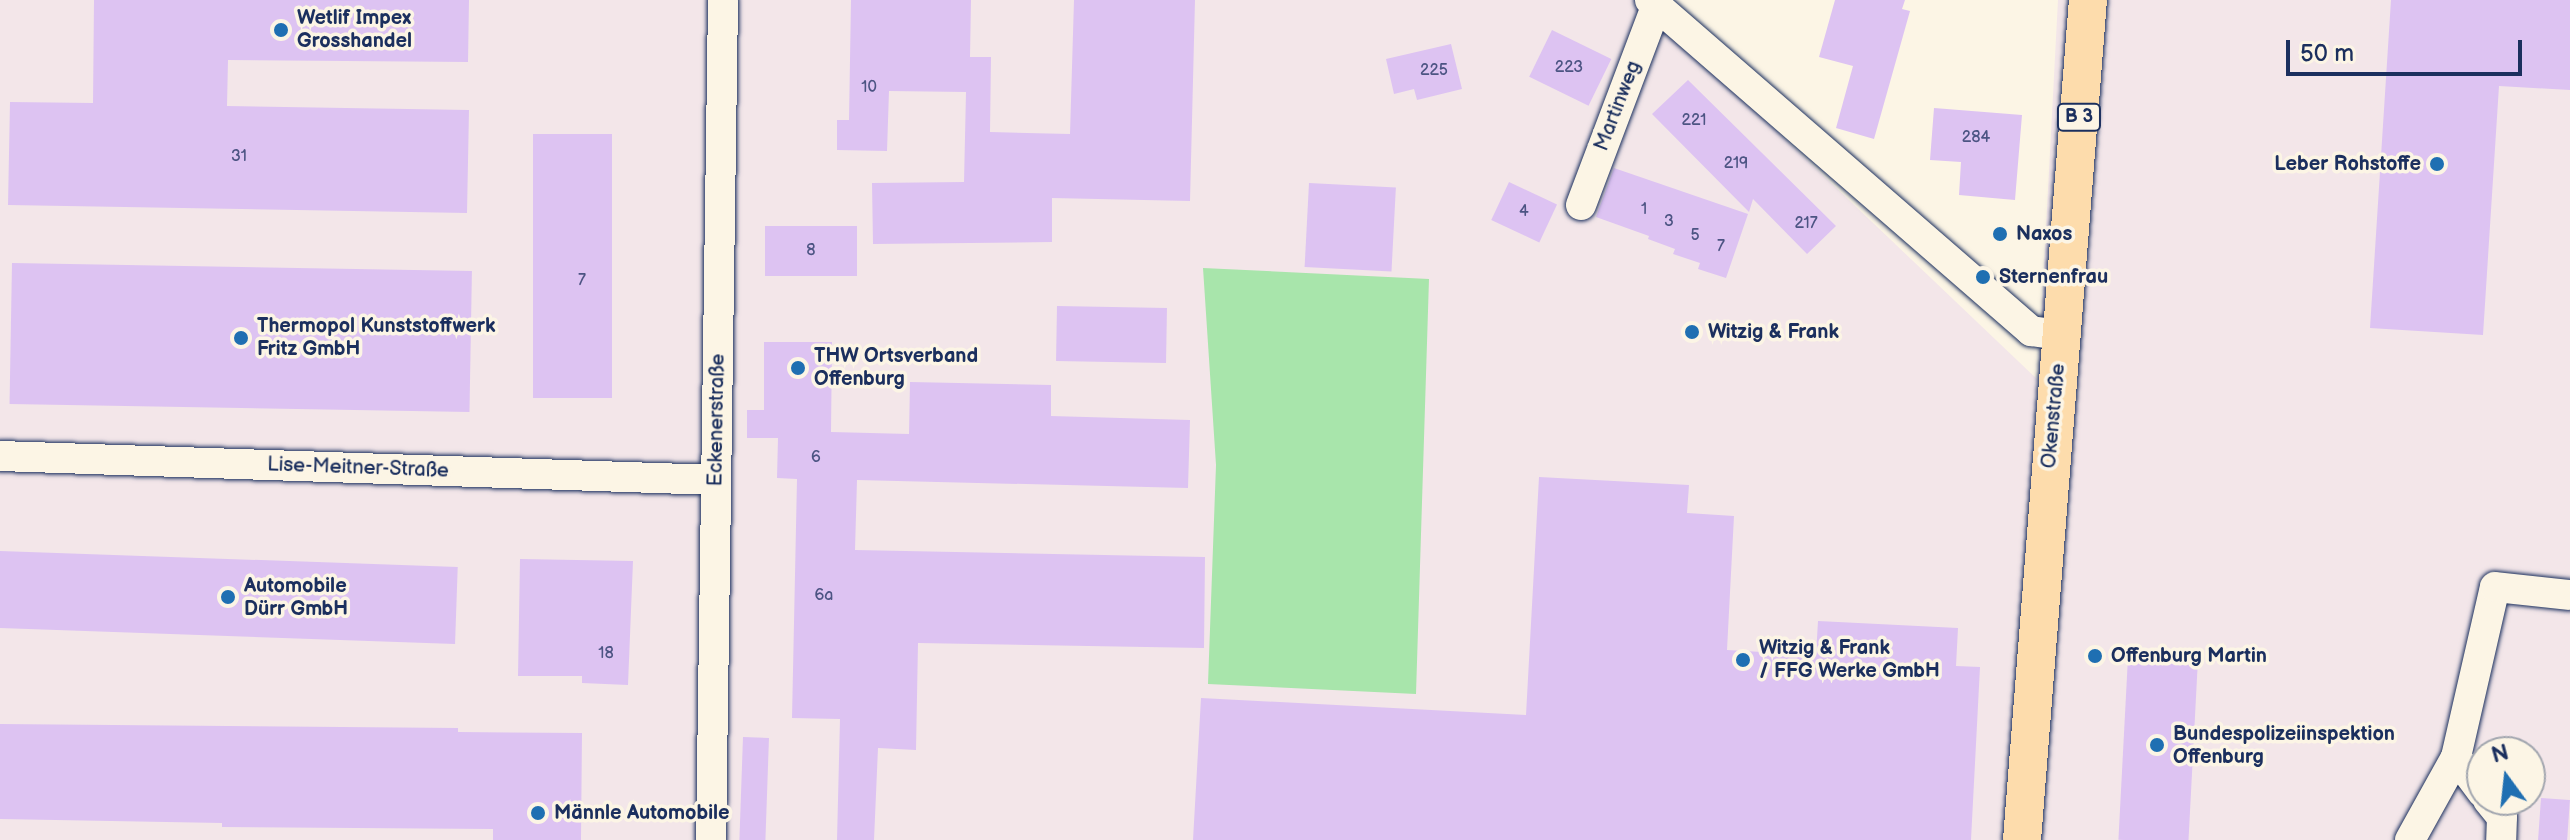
<!DOCTYPE html>
<meta charset="utf-8">
<style>
body{margin:0}
#map{position:relative;width:2570px;height:840px;overflow:hidden;background:#fcf5e5;font-family:"Balsamiq Sans",sans-serif}
div>[style]{position:absolute}
.built>*{inset:0;background:#f3e6e9}
.green>*{inset:0;background:#a8e5ab}
.building>*{inset:0;background:#ddc3f2;transform-origin:0 0}
.roads{filter:drop-shadow(0 0 2px #1b2f5e) drop-shadow(0 0 2px #1b2f5e)}
.minor>*{height:30px;margin:-15px;padding:0 15px;transform-origin:15px;border-radius:15px;background:#fcf5e5}
.major>*{height:38px;margin:-19px;padding:0 19px;transform-origin:19px;border-radius:19px;background:#fddcac}
.dots>*{width:22px;height:22px;translate:-50% -50%;box-sizing:border-box;border:4px solid #fcf5e5;border-radius:50%}
span{translate:-50% -50%;white-space:nowrap;text-align:center;line-height:1.15;-webkit-text-stroke:7px #fcf5e5;paint-order:stroke}
.number-label{font-size:16px;color:#4c5483}
.number-label span{-webkit-text-stroke-width:0}
.shield-label span{padding:2px 6px;background:#fcf5e5;border:2px solid;border-radius:6px;-webkit-text-stroke-width:0}
.shield-label{font-size:18px;color:#1b2f5e;font-weight:700}
.poi-label{font-size:20px;color:#1b2f5e;font-weight:700}
.left{translate:0 -50%;text-align:left}
.right{translate:-100% -50%;text-align:right}
.street-label{font-size:20px;color:#1b2f5e}
.north{position:absolute;left:2466px;top:736px;width:80px;height:80px;box-sizing:border-box;background:#fcf5e5;border:2px solid #a2a6af;border-radius:50%;rotate:345deg;font-size:22px;font-weight:700;line-height:32px;text-align:center;color:#1b2f5e}
.north::after{content:'';display:block;margin:auto;width:28px;height:36px;background:#1f6fb2;clip-path:polygon(50% 0,100% 100%,50% 72%,0 100%)}
.scale{position:absolute;left:2286px;top:40px;width:236px;height:36px;box-sizing:border-box;border:4px solid #1b2f5e;border-top:0;padding-left:10px;font-size:24px;line-height:28px;white-space:nowrap;color:#1b2f5e;-webkit-text-stroke:6px #fcf5e5;paint-order:stroke}
</style>
<div id="map">
<div class="built">
<div style="clip-path:polygon(evenodd,0 0,1639px 0,2038px 380px,2058px 0,2570px 0,2570px 840px,0 840px,0 0,2482px 752px,2530px 752px,2530px 800px,2482px 800px,2482px 752px)"></div>
</div>
<div class="green">
<div style="clip-path:polygon(1203px 268px,1429px 279px,1416px 694px,1208px 684px,1216px 465px)"></div>
</div>
<div class="building">
<div style="clip-path:polygon(94px 0,469px 0,468px 62px,228px 60px,227px 106px,469px 110px,467px 213px,8px 205px,10px 102px,93px 103px)"></div>
<div style="clip-path:polygon(851px 0,971px 0,970px 57px,991px 57px,990px 132px,1070px 134px,1074px 0,1195px 0,1190px 201px,1052px 198px,1052px 242px,873px 244px,872px 183px,964px 182px,966px 92px,889px 91px,887px 151px,837px 150px,837px 120px,849px 120px)"></div>
<div style="clip-path:polygon(1835px 0,1905px 0,1902px 9px,1910px 11px,1874px 139px,1836px 128px,1853px 66px,1819px 57px)"></div>
<div style="clip-path:polygon(2391px 0,2570px 0,2570px 90px,2499px 86px,2483px 335px,2370px 328px)"></div>
<div style="left:1552px;top:30px;width:66px;height:52px;rotate:26deg"></div>
<div style="clip-path:polygon(1451px 44px,1462px 89px,1417px 100px,1414px 89px,1394px 94px,1386px 59px)"></div>
<div style="clip-path:polygon(1688px 80px,1836px 226px,1807px 254px,1753px 199px,1749px 212px,1652px 114px)"></div>
<div style="clip-path:polygon(1934px 108px,2022px 115px,2015px 200px,1959px 195px,1961px 162px,1930px 160px)"></div>
<div style="left:533px;top:134px;width:79px;height:264px"></div>
<div style="clip-path:polygon(1614px 168px,1748px 214px,1726px 278px,1698px 269px,1700px 263px,1673px 254px,1675px 249px,1648px 239px,1649px 236px,1596px 217px)"></div>
<div style="left:1509px;top:182px;width:53px;height:42px;rotate:25deg"></div>
<div style="left:1309px;top:183px;width:87px;height:84px;rotate:3deg"></div>
<div style="left:765px;top:226px;width:92px;height:50px"></div>
<div style="left:12px;top:263px;width:460px;height:141px;rotate:1deg"></div>
<div style="left:1057px;top:306px;width:110px;height:55px;rotate:1deg"></div>
<div style="clip-path:polygon(764px 342px,832px 342px,831px 432px,909px 434px,910px 382px,1051px 385px,1051px 416px,1190px 420px,1188px 488px,857px 480px,855px 550px,1205px 557px,1204px 648px,918px 643px,916px 750px,878px 748px,874px 840px,837px 840px,840px 719px,792px 718px,797px 479px,777px 478px,778px 438px,747px 438px,747px 410px,764px 410px)"></div>
<div style="clip-path:polygon(1539px 477px,1689px 485px,1687px 513px,1734px 516px,1727px 650px,1816px 655px,1818px 621px,1958px 628px,1956px 666px,1980px 667px,1971px 840px,1193px 840px,1201px 698px,1526px 715px)"></div>
<div style="left:0;top:551px;width:458px;height:77px;rotate:2deg"></div>
<div style="clip-path:polygon(520px 559px,633px 561px,628px 685px,582px 683px,582px 676px,518px 676px)"></div>
<div style="left:2128px;top:657px;width:70px;height:183px;rotate:3deg"></div>
<div style="clip-path:polygon(0 724px,458px 728px,458px 732px,582px 733px,581px 840px,493px 840px,493px 829px,222px 827px,222px 823px,0 819px)"></div>
<div style="left:743px;top:737px;width:26px;height:103px;rotate:2deg"></div>
<div style="left:2541px;top:798px;width:29px;height:42px;rotate:4deg"></div>
</div>
<div class="roads">
<div class="minor">
<div style="left:1650px;top:0;width:505px;rotate:40.98deg"></div>
<div style="left:2031px;top:331px;width:30px;rotate:8deg"></div>
<div style="left:1581px;top:205px;width:212px;rotate:-69.3deg"></div>
<div style="left:0;top:456px;width:716px;rotate:1.92deg"></div>
<div style="left:2456px;top:757px;width:44px;rotate:53.4deg"></div>
<div style="left:2488px;top:800px;width:22px;rotate:51deg"></div>
<div style="left:2502px;top:817px;width:23px;rotate:92deg"></div>
<div style="left:711px;top:840px;width:840px;rotate:-89.18deg"></div>
<div style="left:2410px;top:840px;width:95px;rotate:-61deg"></div>
<div style="left:2456px;top:757px;width:174px;rotate:-77.1deg"></div>
<div style="left:2495px;top:587px;width:75px;rotate:6.1deg"></div>
</div>
<div class="major">
<div style="left:2022px;top:840px;width:843px;rotate:-85.51deg"></div>
</div>
</div>
<div class="dots">
<div style="left:281px;top:30px;background:#1f6fb2"></div>
<div style="left:2437px;top:164px;background:#1f6fb2"></div>
<div style="left:2000px;top:234px;background:#1f6fb2"></div>
<div style="left:1983px;top:277px;background:#1f6fb2"></div>
<div style="left:1692px;top:332px;background:#1f6fb2"></div>
<div style="left:241px;top:338px;background:#1f6fb2"></div>
<div style="left:798px;top:368px;background:#1f6fb2"></div>
<div style="left:228px;top:597px;background:#1f6fb2"></div>
<div style="left:2095px;top:656px;background:#1f6fb2"></div>
<div style="left:1743px;top:660px;background:#1f6fb2"></div>
<div style="left:2157px;top:745px;background:#1f6fb2"></div>
<div style="left:538px;top:813px;background:#1f6fb2"></div>
</div>
<div class="number-label">
<span style="left:1569px;top:68px">223</span>
<span style="left:1434px;top:71px">225</span>
<span style="left:869px;top:88px">10</span>
<span style="left:1694px;top:121px">221</span>
<span style="left:1976px;top:138px">284</span>
<span style="left:239px;top:157px">31</span>
<span style="left:1736px;top:164px">219</span>
<span style="left:1644px;top:210px">1</span>
<span style="left:1524px;top:212px">4</span>
<span style="left:1669px;top:222px">3</span>
<span style="left:1806px;top:224px">217</span>
<span style="left:1695px;top:236px">5</span>
<span style="left:1721px;top:247px">7</span>
<span style="left:811px;top:251px">8</span>
<span style="left:582px;top:281px">7</span>
<span style="left:816px;top:458px">6</span>
<span style="left:824px;top:596px">6a</span>
<span style="left:606px;top:654px">18</span>
</div>
<div class="shield-label">
<span style="left:2079px;top:117px">B 3</span>
</div>
<div class="poi-label">
<span class="left" style="left:297px;top:30px">Wetlif Impex<br>Grosshandel</span>
<span class="right" style="left:2421px;top:164px">Leber Rohstoffe</span>
<span class="left" style="left:2016px;top:234px">Naxos</span>
<span class="left" style="left:1999px;top:277px">Sternenfrau</span>
<span class="left" style="left:257px;top:338px">Thermopol Kunststoffwerk<br>Fritz GmbH</span>
<span class="left" style="left:1708px;top:332px">Witzig &amp; Frank</span>
<span class="left" style="left:814px;top:368px">THW Ortsverband<br>Offenburg</span>
<span class="left" style="left:244px;top:598px">Automobile<br>Dürr GmbH</span>
<span class="left" style="left:1759px;top:660px">Witzig &amp; Frank<br>/ FFG Werke GmbH</span>
<span class="left" style="left:2111px;top:656px">Offenburg Martin</span>
<span class="left" style="left:2173px;top:746px">Bundespolizeiinspektion<br>Offenburg</span>
<span class="left" style="left:554px;top:813px">Männle Automobile</span>
</div>
<div class="street-label">
<span style="left:1618px;top:106px;rotate:-69deg">Martinweg</span>
<span style="left:2054px;top:416px;rotate:-85deg">Okenstraße</span>
<span style="left:717px;top:420px;rotate:-89deg">Eckenerstraße</span>
<span style="left:358px;top:468px;rotate:2deg">Lise-Meitner-Straße</span>
</div>
<div class="north">N</div>
<div class="scale">50 m</div>
</div>
